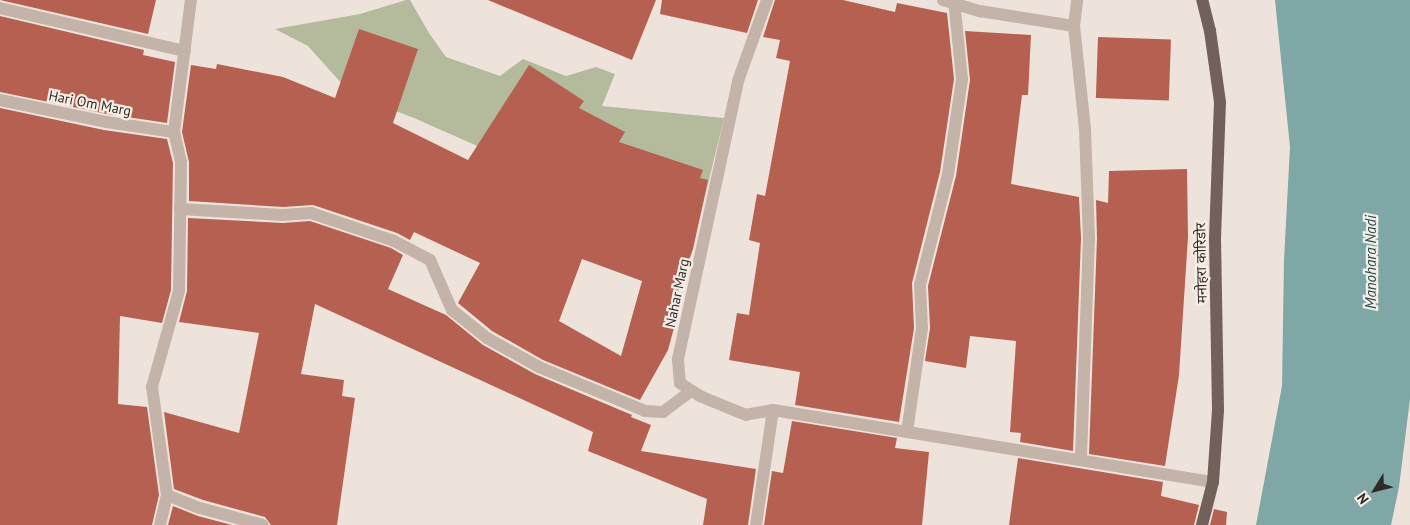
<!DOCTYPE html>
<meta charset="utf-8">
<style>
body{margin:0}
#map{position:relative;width:1410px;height:525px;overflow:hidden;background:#eee3db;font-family:"PT Sans","Noto Sans Devanagari",sans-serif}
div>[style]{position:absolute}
.green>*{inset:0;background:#b4bb9d}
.water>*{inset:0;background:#7ea7a5}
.building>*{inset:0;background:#b66051;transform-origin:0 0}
.minor>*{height:12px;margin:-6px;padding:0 6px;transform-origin:6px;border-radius:6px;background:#c4b3a9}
.major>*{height:12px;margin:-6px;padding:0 6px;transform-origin:6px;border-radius:6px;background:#72605a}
span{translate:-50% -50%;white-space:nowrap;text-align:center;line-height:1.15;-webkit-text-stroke:4.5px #f6eee6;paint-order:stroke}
.street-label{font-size:14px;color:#322a27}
.water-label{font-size:15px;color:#234e4d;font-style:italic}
.north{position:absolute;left:1350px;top:465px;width:50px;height:50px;-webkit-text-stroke:4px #f6eee6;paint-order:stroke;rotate:234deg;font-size:14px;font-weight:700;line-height:20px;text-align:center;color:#322a27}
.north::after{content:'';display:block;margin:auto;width:18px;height:22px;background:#322a27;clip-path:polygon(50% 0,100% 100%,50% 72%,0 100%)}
</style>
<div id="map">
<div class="green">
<div style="clip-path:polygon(406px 0,410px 0,429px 33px,446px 57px,500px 76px,523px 59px,566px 76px,596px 67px,615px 74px,602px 106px,724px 118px,694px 242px,414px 118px,351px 94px,308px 46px,275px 29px,360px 14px)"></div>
</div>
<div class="water">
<div style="clip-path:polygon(1275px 0,1410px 0,1410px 399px,1399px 487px,1391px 525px,1256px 525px,1282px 386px,1284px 260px,1290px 147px)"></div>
</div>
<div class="building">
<div style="clip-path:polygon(0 0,156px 0,148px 34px)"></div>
<div style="clip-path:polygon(488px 0,656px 0,632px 60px)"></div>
<div style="clip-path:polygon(662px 0,758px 0,747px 33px,660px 14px)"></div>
<div style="clip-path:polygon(775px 0,843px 0,895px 12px,897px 3px,947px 13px,954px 79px,940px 172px,912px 283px,914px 328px,899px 422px,795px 405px,800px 372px,729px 360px,737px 313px,749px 315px,760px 243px,749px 240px,757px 194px,765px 196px,790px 61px,776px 58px,780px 40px,763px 37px)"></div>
<div style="clip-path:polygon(0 16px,144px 50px,143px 55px,175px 62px,167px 123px,107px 114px,0 92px)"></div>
<div style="clip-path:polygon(evenodd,359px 29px,418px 49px,393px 123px,468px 160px,529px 65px,584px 101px,579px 108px,625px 132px,619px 142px,703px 170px,700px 178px,708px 180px,693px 249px,676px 297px,682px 298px,668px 350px,640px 400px,543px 360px,492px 331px,458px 303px,480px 263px,414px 232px,410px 240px,397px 233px,313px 205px,283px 207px,189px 201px,189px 162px,182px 132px,191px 65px,216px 69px,217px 64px,283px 77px,335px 98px,359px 29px,582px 259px,642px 281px,621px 356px,559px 321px,582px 259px)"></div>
<div style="clip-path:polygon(965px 31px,1031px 35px,1028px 95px,1022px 95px,1011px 184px,1079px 197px,1081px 238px,1073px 451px,1020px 442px,1021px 433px,1010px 432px,1016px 341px,970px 336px,966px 368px,925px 361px,930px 328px,928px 286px,956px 176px,970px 80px)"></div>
<div style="left:1098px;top:37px;width:73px;height:61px;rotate:2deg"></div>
<div style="clip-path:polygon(0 108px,104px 130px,167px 139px,173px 163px,171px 290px,162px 323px,120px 316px,118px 404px,147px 407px,159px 495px,152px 525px,0 525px)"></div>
<div style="clip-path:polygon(1187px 169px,1188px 237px,1179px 375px,1165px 466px,1089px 454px,1097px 238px,1096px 200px,1108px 203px,1109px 171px)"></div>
<div style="clip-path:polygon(188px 218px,283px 223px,310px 221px,391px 248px,403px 255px,388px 289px,446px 315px,483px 345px,535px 374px,632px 415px,631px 417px,651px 425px,641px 451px,756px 469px,748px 525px,703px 525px,707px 499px,588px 451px,593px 432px,315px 304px,301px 374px,344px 380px,342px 396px,355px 398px,337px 525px,271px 525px,265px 517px,203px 500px,174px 489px,164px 412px,239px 433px,259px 333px,179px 322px,187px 291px)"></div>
<div style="clip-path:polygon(792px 421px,897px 438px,895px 448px,929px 452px,922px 525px,764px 525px,772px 471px,783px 473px)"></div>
<div style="clip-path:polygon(1018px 458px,1163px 482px,1161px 496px,1199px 505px,1194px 525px,1009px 525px)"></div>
<div style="clip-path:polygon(173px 506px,198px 516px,232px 525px,168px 525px)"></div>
<div style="clip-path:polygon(1214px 509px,1227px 512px,1226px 525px,1210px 525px)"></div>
</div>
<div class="minor">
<div style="left:943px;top:0;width:39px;rotate:17deg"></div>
<div style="left:980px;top:11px;width:95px;rotate:9.1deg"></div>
<div style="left:1074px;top:26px;width:26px;rotate:-83deg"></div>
<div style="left:0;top:8px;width:190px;rotate:13.1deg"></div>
<div style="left:1074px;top:26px;width:104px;rotate:83.9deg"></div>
<div style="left:1085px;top:129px;width:109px;rotate:87.9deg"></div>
<div style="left:1089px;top:238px;width:222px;rotate:92.1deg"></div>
<div style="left:0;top:100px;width:108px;rotate:11.7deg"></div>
<div style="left:106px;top:122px;width:69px;rotate:8.4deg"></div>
<div style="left:180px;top:209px;width:103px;rotate:3.3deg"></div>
<div style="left:283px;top:215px;width:28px;rotate:-4deg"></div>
<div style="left:311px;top:213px;width:88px;rotate:18.6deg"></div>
<div style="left:394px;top:241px;width:41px;rotate:27.8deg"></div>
<div style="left:430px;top:260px;width:55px;rotate:66.3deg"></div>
<div style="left:452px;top:310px;width:45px;rotate:38.7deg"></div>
<div style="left:487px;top:338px;width:60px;rotate:29.1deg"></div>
<div style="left:539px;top:367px;width:115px;rotate:22.5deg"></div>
<div style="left:645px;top:411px;width:18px;rotate:3deg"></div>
<div style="left:663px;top:412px;width:35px;rotate:-37deg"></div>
<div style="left:773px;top:410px;width:446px;rotate:9.3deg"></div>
<div style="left:907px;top:432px;width:105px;rotate:-81.8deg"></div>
<div style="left:922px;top:328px;width:43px;rotate:-92.7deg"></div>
<div style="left:920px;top:285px;width:114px;rotate:-75.8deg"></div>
<div style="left:948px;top:174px;width:96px;rotate:-81.6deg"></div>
<div style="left:962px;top:79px;width:79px;rotate:-95.8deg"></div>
<div style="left:167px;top:495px;width:35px;rotate:22deg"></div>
<div style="left:200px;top:508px;width:65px;rotate:15.1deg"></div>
<div style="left:160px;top:525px;width:31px;rotate:-77deg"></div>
<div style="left:167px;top:495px;width:109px;rotate:-97.9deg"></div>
<div style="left:152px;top:387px;width:100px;rotate:-74.3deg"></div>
<div style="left:179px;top:291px;width:129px;rotate:-89.1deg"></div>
<div style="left:181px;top:162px;width:31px;rotate:-103deg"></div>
<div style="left:174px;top:132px;width:133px;rotate:-82.7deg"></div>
<div style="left:756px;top:525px;width:116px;rotate:-81.6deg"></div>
<div style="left:773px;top:410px;width:27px;rotate:170deg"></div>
<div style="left:746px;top:415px;width:50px;rotate:-157.6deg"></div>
<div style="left:700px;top:396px;width:24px;rotate:-147deg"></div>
<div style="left:680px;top:383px;width:24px;rotate:-95deg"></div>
<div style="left:678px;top:359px;width:284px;rotate:-77.8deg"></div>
<div style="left:738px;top:81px;width:86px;rotate:-70.3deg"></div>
</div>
<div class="major">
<div style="left:1202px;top:525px;width:44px;rotate:-75.7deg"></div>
<div style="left:1213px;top:482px;width:72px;rotate:-86deg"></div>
<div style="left:1218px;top:410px;width:172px;rotate:-91deg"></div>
<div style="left:1215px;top:238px;width:136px;rotate:-87.9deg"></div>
<div style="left:1220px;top:102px;width:72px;rotate:-98deg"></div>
<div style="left:1210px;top:31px;width:32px;rotate:-104deg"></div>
</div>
<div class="street-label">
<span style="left:90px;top:103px;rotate:11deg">Hari Om Marg</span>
<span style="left:1201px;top:263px;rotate:-91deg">मनोहरा कोरिडोर</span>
<span style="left:677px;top:293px;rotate:-78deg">Nahar Marg</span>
</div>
<div class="water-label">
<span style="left:1371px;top:262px;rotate:-90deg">Manohara Nadi</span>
</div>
<div class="north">N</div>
</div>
